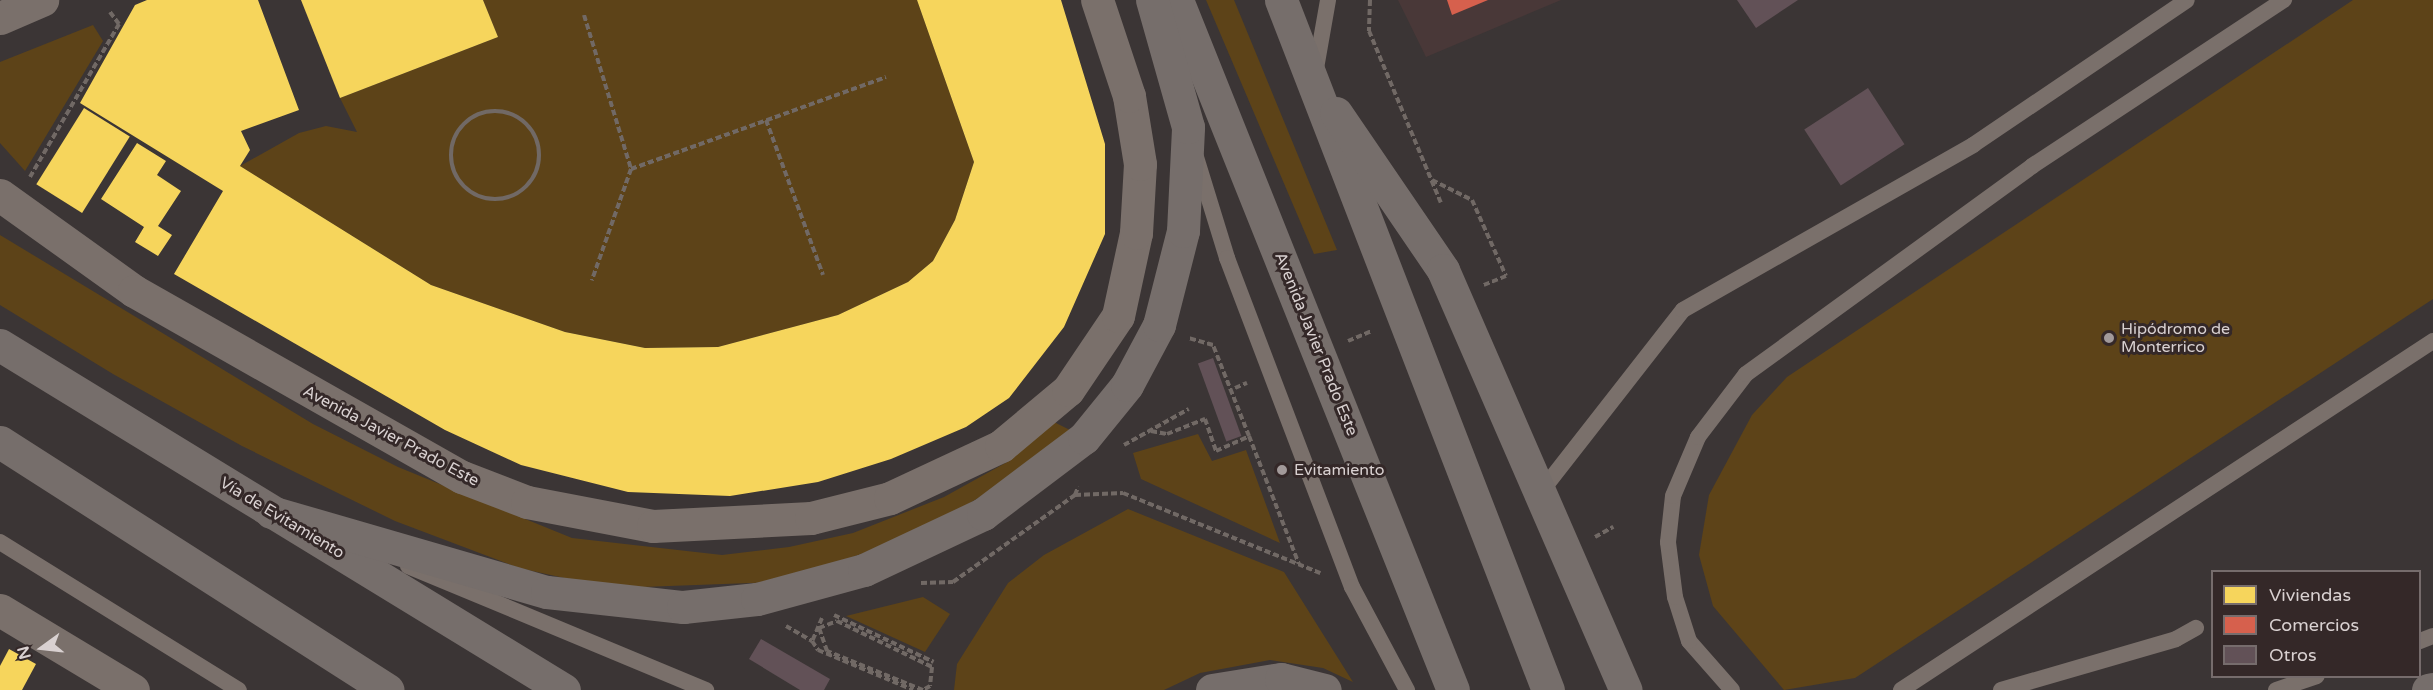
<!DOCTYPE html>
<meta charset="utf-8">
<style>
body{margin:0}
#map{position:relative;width:2433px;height:690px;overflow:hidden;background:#3b3535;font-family:"Varela Round",sans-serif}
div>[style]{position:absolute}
.built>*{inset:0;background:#493838}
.green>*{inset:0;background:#5d4318}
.homes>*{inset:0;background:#f6d55c;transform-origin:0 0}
.shops>*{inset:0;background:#d6604d}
.building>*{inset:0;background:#625157;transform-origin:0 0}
.path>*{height:4px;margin-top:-2px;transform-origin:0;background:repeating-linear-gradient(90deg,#716965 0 6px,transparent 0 9px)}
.path>.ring{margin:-2px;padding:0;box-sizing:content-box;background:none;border:4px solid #716965;border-radius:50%}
.lane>*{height:16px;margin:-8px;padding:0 8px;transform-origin:8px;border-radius:8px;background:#7a706b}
.street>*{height:33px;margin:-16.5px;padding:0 16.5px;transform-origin:16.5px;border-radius:16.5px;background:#7a706b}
.highway>*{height:33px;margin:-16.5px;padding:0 16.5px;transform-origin:16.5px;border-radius:16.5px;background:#766e6b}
.dots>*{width:16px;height:16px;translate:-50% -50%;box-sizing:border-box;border:3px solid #342828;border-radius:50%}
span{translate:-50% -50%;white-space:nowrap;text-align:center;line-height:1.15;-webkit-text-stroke:6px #342828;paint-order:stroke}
.poi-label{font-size:16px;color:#d9d1d1}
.left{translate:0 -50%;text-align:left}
.street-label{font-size:16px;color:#d9d1d1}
.legend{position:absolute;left:2211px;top:570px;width:210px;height:108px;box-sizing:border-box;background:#342828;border:2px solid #766c6c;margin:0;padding:8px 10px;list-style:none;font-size:18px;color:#d9d1d1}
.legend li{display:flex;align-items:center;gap:12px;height:30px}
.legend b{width:30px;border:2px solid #766c6c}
.north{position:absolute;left:12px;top:618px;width:60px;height:60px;-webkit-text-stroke:4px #342828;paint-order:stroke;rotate:255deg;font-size:16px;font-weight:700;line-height:24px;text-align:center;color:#d9d1d1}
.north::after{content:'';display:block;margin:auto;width:21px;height:27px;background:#d9d1d1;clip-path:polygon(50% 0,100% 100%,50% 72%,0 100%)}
</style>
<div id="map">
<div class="built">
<div style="clip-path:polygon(1398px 0,1561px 0,1426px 57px)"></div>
</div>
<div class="green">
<div style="clip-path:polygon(483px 0,917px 0,974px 162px,955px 220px,933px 261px,908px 282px,838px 315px,718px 347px,645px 348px,565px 332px,431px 285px,240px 166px,299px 133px,326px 126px,357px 132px,340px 98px,498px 37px)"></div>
<div style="clip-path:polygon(1206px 0,1234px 0,1337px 250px,1314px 254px)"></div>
<div style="clip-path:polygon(2353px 0,2433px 0,2433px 299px,1855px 678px,1784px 690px,1713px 606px,1699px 555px,1709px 495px,1752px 415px,1787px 377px)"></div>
<div style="clip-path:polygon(93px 25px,103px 41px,25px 171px,0 143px,0 62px)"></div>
<div style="clip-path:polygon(0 235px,313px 424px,398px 467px,572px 538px,722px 555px,789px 547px,853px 533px,944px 497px,1009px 461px,1052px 421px,1070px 430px,1034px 465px,914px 536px,779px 582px,642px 587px,578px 581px,519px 568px,395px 521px,242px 446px,113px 374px,0 305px)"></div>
<div style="clip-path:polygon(1198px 434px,1212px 461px,1246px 450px,1280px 543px,1141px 479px,1133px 453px)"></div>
<div style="clip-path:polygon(1128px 509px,1284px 572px,1353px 682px,1323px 668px,1270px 660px,1200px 673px,1164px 690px,954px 690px,957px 664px,1008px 583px,1044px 555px)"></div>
<div style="clip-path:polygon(923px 597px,950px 614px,925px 652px,846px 616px)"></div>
</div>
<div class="homes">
<div style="clip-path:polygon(147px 0,258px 0,299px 110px,241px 131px,250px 150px,240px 166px,431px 285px,565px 332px,645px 348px,718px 347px,838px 315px,908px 282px,933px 261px,955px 220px,974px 162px,917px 0,1061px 0,1105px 144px,1105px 234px,1064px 327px,1009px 398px,966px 427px,891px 459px,818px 482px,730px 496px,628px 492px,521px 465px,445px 430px,174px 274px,223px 191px,80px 103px,135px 5px)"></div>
<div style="clip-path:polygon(301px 0,483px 0,498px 37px,340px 98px)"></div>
<div style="left:84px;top:108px;width:54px;height:90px;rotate:32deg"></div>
<div style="clip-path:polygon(137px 143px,166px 161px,157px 175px,181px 191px,158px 226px,172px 235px,158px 256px,135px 242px,144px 227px,101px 199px)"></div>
<div style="clip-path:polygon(9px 649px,36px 664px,22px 690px,0 690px,0 666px)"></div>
</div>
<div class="shops">
<div style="clip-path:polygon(1447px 0,1488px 0,1452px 15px)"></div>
</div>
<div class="building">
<div style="clip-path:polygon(1737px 0,1798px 0,1756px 28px)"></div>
<div style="left:1868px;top:88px;width:67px;height:76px;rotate:57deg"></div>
<div style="left:1213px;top:358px;width:83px;height:16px;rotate:70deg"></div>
<div style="clip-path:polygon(761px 639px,830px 679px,824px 690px,800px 690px,749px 659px)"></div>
</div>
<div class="path">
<div style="left:1370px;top:0;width:31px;rotate:92deg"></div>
<div style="left:1369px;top:31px;width:186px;rotate:67.3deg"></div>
<div style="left:584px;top:15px;width:161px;rotate:73deg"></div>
<div style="left:631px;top:169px;width:118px;rotate:109.4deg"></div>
<div class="ring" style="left:451px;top:111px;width:84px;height:84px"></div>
<div style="left:766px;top:120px;width:165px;rotate:69.8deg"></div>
<div style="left:631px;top:169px;width:271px;rotate:-19.8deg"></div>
<div style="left:30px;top:177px;width:177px;rotate:-59.8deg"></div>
<div style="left:119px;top:24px;width:15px;rotate:-127deg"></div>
<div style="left:1432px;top:180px;width:45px;rotate:26.6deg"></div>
<div style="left:1472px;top:200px;width:83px;rotate:65.9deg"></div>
<div style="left:1506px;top:276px;width:24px;rotate:158deg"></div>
<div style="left:1348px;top:341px;width:26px;rotate:-23deg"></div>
<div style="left:1235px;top:388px;width:13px;rotate:-23deg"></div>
<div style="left:1151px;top:431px;width:16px;rotate:11deg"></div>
<div style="left:1167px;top:434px;width:41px;rotate:-21.5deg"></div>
<div style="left:1205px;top:419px;width:34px;rotate:71deg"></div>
<div style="left:1216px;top:451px;width:36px;rotate:-24deg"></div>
<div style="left:1249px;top:436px;width:98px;rotate:-111.6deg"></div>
<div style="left:1213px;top:345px;width:25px;rotate:-164deg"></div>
<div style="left:1249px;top:436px;width:137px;rotate:68.7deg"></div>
<div style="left:1124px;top:445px;width:74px;rotate:-29deg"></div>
<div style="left:1075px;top:495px;width:48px;rotate:-2.4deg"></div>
<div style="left:1123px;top:493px;width:213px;rotate:22.1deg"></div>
<div style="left:1595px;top:537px;width:21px;rotate:-29deg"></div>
<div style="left:921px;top:583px;width:32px;rotate:-2deg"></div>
<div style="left:953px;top:582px;width:150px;rotate:-35.5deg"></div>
<div style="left:1075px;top:495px;width:9px;rotate:-69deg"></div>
<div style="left:834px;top:615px;width:110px;rotate:25.2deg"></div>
<div style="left:822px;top:618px;width:25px;rotate:113deg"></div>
<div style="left:812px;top:641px;width:11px;rotate:56deg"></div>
<div style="left:818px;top:650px;width:103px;rotate:22.8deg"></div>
<div style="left:786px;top:626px;width:30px;rotate:30deg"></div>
<div style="left:923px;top:690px;width:104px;rotate:-157.9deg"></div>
<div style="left:827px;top:651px;width:24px;rotate:-109deg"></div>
<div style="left:819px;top:628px;width:19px;rotate:-21deg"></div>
<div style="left:837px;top:621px;width:106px;rotate:25.8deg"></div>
<div style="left:932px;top:667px;width:19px;rotate:96deg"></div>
<div style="left:930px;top:686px;width:8px;rotate:150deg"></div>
</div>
<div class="lane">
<div style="left:1315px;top:74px;width:75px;rotate:-80deg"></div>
<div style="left:1196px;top:157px;width:106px;rotate:72.9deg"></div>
<div style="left:1227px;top:258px;width:352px;rotate:69.2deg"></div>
<div style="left:1352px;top:587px;width:117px;rotate:61.9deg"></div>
<div style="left:1540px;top:493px;width:232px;rotate:-52deg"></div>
<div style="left:1683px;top:310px;width:334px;rotate:-29.6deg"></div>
<div style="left:1973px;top:145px;width:258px;rotate:-34.1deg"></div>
<div style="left:0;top:542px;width:281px;rotate:31.8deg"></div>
<div style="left:408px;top:566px;width:323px;rotate:22.6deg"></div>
<div style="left:2420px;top:641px;width:14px;rotate:-21deg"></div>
<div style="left:1732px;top:690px;width:65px;rotate:-131.3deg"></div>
<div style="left:1689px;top:641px;width:46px;rotate:-107.7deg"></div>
<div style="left:1675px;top:597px;width:55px;rotate:-97.3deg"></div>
<div style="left:1668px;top:542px;width:46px;rotate:-83.8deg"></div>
<div style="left:1673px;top:496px;width:64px;rotate:-67deg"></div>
<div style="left:1698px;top:437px;width:79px;rotate:-52.7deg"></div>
<div style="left:1746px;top:374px;width:354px;rotate:-36deg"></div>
<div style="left:2032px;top:166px;width:302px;rotate:-33.4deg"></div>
<div style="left:1901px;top:690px;width:636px;rotate:-33.27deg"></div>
<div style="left:2001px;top:690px;width:182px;rotate:-16.2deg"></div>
<div style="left:2176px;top:639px;width:23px;rotate:-29deg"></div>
<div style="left:2276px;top:690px;width:43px;rotate:-18.9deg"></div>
</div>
<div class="street">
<div style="left:0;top:18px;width:46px;rotate:-23.2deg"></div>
<div style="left:0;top:195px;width:165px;rotate:35.6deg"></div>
<div style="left:134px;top:291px;width:377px;rotate:29.6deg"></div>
<div style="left:462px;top:477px;width:70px;rotate:21deg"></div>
<div style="left:527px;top:502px;width:128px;rotate:10.8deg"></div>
<div style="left:653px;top:526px;width:158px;rotate:-2.9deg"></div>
<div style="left:811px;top:518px;width:81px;rotate:-14.2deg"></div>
<div style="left:890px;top:498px;width:123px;rotate:-25.1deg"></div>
<div style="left:1001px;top:446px;width:87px;rotate:-39.9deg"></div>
<div style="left:1068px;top:390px;width:89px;rotate:-56deg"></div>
<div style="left:1118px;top:316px;width:85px;rotate:-77.8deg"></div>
<div style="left:1136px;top:233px;width:69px;rotate:-86.7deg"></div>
<div style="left:1140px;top:164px;width:69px;rotate:-99.2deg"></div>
<div style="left:1129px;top:96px;width:101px;rotate:-108.4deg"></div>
<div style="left:0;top:610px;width:155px;rotate:31deg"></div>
</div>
<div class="highway">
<div style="left:1177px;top:0;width:743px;rotate:68.2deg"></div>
<div style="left:1281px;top:0;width:740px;rotate:68.85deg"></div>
<div style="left:1336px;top:113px;width:190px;rotate:55.7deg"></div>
<div style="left:1443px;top:270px;width:458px;rotate:66.5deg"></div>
<div style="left:0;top:345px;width:661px;rotate:31.45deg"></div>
<div style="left:0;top:442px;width:460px;rotate:32.6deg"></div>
<div style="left:271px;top:512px;width:287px;rotate:16.2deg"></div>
<div style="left:547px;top:592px;width:137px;rotate:6.3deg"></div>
<div style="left:683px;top:607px;width:74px;rotate:-6.2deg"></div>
<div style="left:757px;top:599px;width:111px;rotate:-15.2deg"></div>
<div style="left:864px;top:570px;width:132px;rotate:-25.2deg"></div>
<div style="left:983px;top:514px;width:126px;rotate:-37deg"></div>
<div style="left:1084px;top:438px;width:68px;rotate:-50.9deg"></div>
<div style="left:1127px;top:385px;width:68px;rotate:-61.9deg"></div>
<div style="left:1159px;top:325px;width:97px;rotate:-75.7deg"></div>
<div style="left:1183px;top:231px;width:104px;rotate:-87.2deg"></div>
<div style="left:1188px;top:127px;width:132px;rotate:-105.8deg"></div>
<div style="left:1212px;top:690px;width:70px;rotate:-9.1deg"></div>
<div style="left:1281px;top:679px;width:45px;rotate:14deg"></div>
<div style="left:2428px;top:690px;width:5px;rotate:-11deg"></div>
</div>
<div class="dots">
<div style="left:2109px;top:338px;background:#a29a9a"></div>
<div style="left:1282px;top:470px;background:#a29a9a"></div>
</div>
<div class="poi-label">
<span class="left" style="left:2121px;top:338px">Hipódromo de<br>Monterrico</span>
<span class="left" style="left:1294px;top:470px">Evitamiento</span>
</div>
<div class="street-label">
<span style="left:1316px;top:344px;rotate:68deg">Avenida Javier Prado Este</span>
<span style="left:391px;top:436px;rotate:28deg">Avenida Javier Prado Este</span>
<span style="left:282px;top:518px;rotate:31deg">Vía de Evitamiento</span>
</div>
<ul class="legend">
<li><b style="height:16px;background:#f6d55c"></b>Viviendas</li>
<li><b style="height:16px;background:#d6604d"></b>Comercios</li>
<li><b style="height:16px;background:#625157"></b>Otros</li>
</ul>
<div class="north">N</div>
</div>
